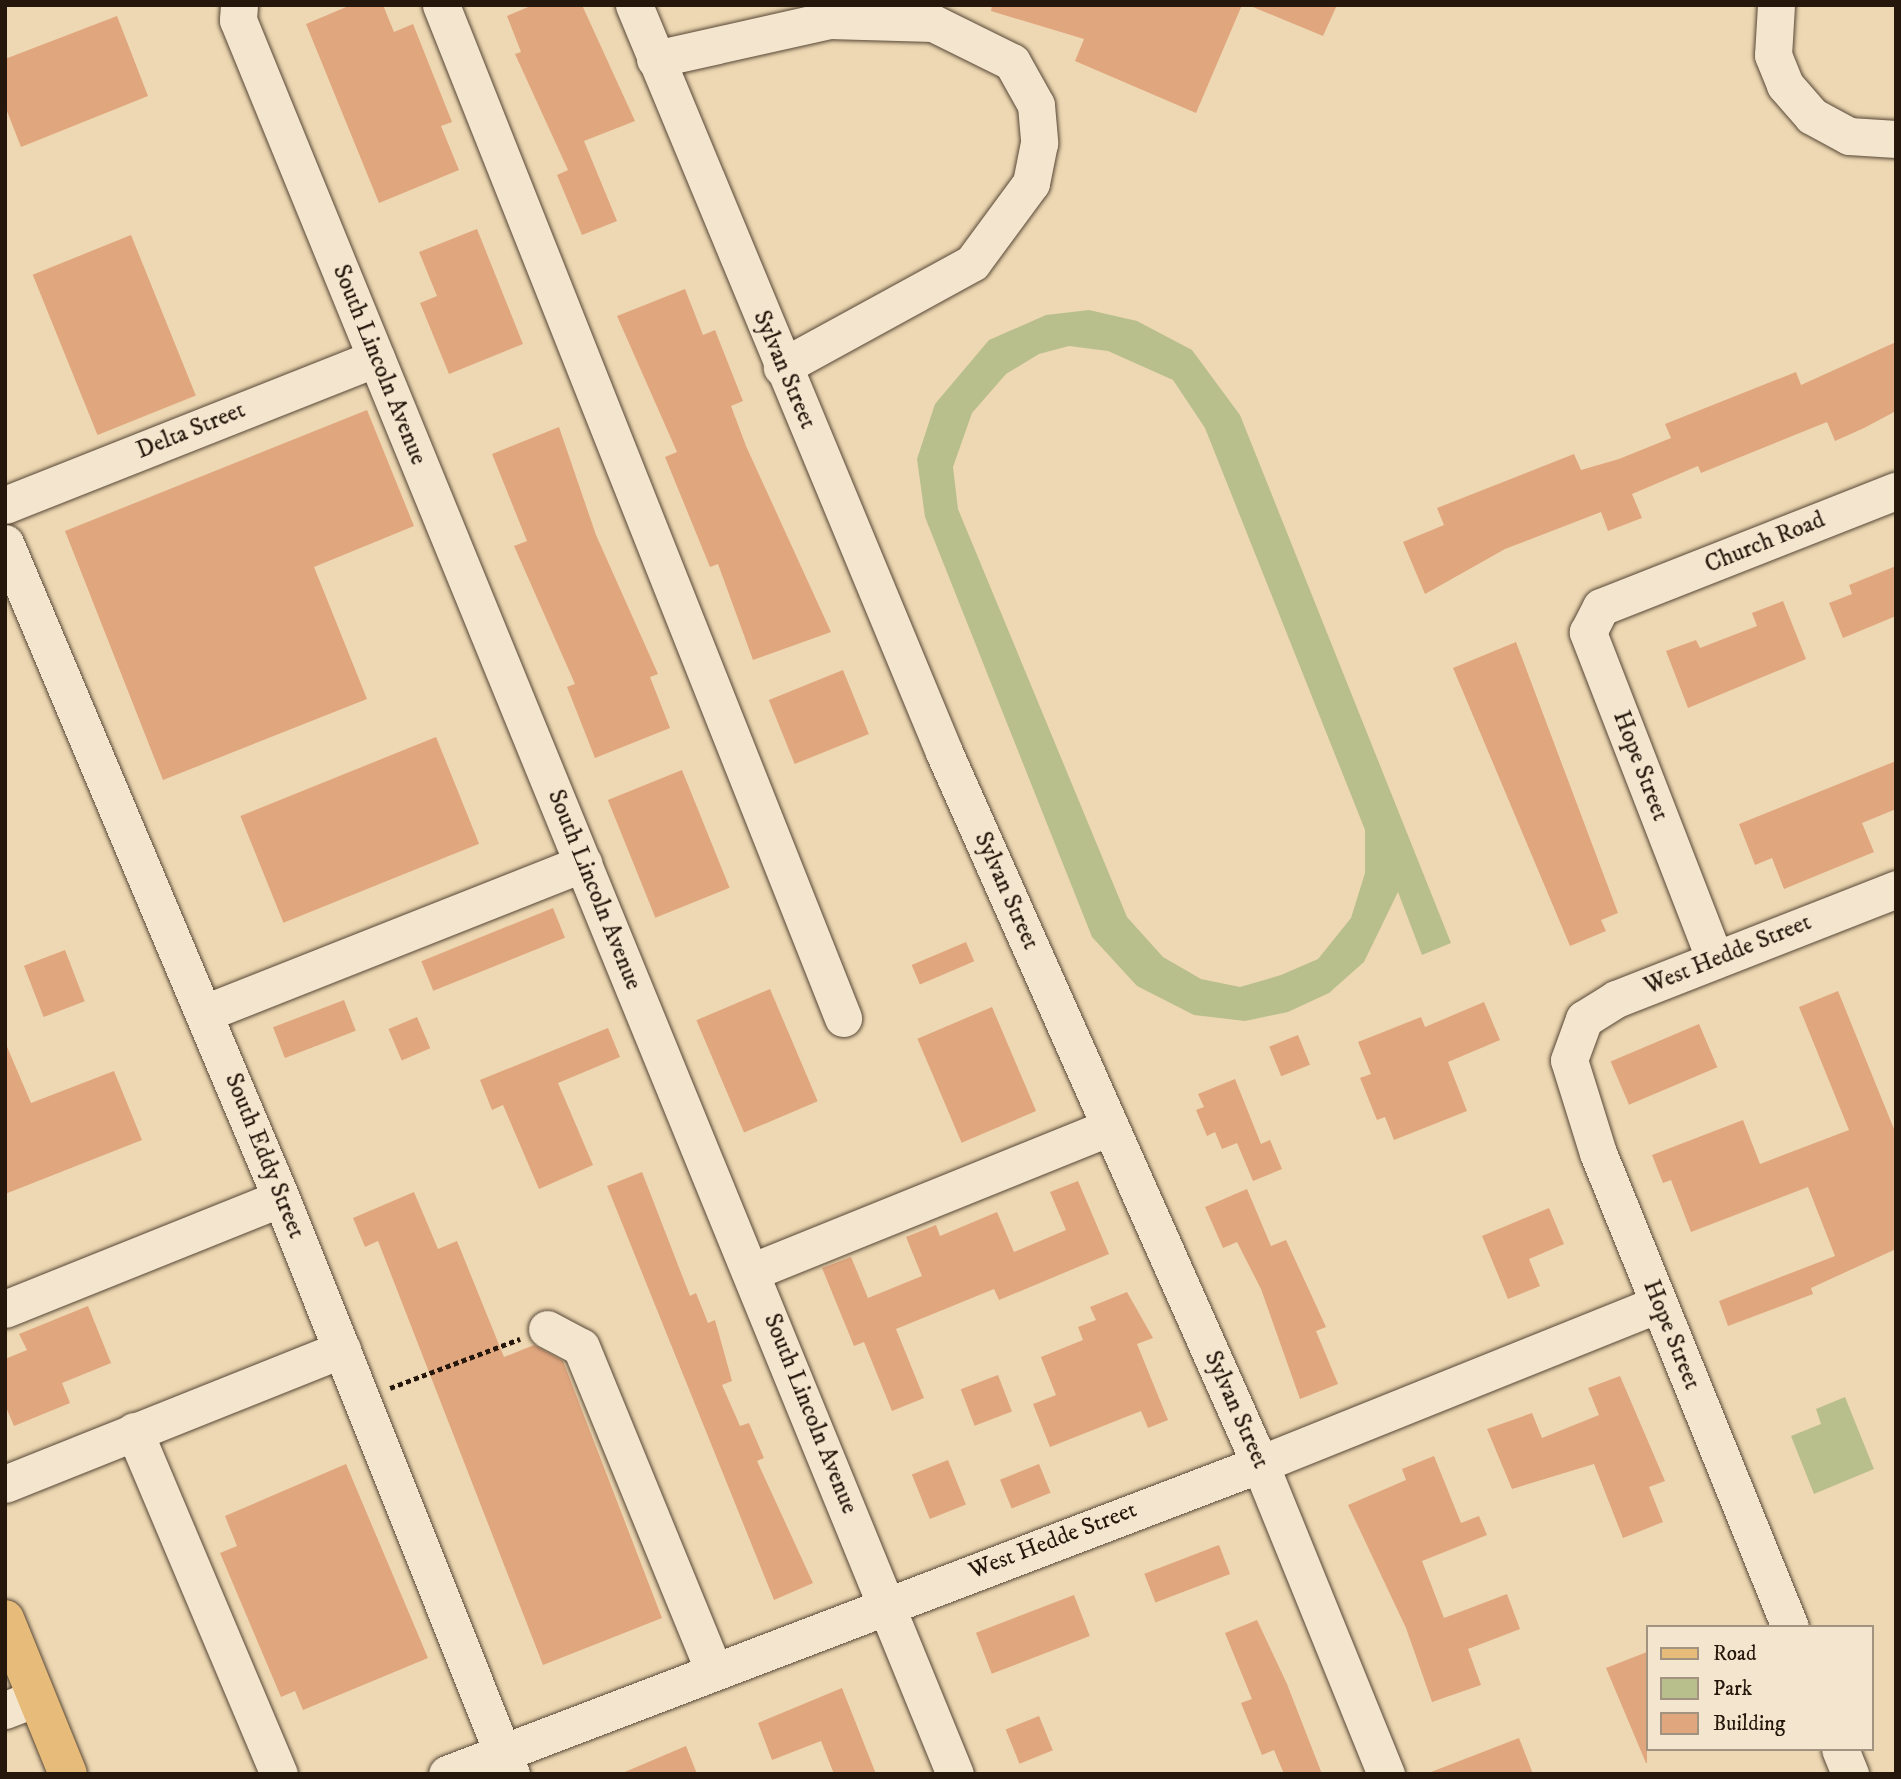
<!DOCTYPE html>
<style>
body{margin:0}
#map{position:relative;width:1901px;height:1779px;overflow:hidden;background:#eed8b3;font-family:"IM FELL DW Pica",serif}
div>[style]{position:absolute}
.green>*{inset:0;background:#b9bf8c}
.building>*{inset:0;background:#e0a67e;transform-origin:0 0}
.path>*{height:4.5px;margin-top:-2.25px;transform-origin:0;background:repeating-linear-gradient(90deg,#25170c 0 5px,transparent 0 8.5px)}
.roads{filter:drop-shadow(0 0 2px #574736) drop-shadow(0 0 2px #574736)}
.minor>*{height:37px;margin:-18.5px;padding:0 18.5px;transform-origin:18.5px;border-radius:18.5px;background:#f4e6ce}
.major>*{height:38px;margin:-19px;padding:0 19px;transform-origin:19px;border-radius:19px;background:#e7bc7a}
span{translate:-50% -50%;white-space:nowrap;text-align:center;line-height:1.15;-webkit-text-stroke:6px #f4e6ce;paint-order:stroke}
.street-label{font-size:24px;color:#25170c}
.frame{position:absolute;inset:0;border:7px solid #25170c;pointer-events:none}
.legend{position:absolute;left:1646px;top:1625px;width:228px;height:126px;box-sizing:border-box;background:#f4e6ce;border:2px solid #a19380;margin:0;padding:9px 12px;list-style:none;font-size:21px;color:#25170c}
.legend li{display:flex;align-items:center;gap:14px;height:35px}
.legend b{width:35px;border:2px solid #a19380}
</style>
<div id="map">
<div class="green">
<div style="clip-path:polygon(evenodd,1089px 310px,1137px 321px,1192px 350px,1240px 415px,1451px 943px,1422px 955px,1398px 892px,1364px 962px,1329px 993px,1288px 1012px,1245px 1021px,1194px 1015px,1137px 986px,1092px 937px,925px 517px,917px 459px,935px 404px,989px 340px,1046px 315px,1089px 310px,1069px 346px,1108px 351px,1173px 380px,1205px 428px,1365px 830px,1365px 873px,1351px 918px,1318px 959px,1281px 975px,1240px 987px,1201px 979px,1163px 957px,1127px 917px,958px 509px,953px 467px,972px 413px,1006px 374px,1039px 354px,1069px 346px)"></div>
<div style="clip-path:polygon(1845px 1397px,1874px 1469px,1814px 1494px,1791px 1436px,1821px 1424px,1816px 1409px)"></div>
</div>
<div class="building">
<div style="clip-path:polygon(351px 5px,383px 5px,394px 32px,413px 24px,452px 122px,441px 126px,459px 170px,379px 203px,306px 24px)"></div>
<div style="clip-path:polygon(533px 5px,582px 5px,635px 121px,584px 141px,617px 221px,582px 235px,557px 175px,568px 170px,515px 54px,521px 52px,507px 16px)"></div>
<div style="clip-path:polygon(992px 5px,1242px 5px,1196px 113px,1075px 61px,1084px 39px,991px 11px)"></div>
<div style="clip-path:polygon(1248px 5px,1337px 5px,1323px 36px)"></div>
<div style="clip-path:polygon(117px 16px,148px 96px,21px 147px,5px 106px,5px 59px)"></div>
<div style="clip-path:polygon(477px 229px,523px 344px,449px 374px,420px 303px,437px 296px,419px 252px)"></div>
<div style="left:131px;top:235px;width:173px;height:106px;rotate:68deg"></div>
<div style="clip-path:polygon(685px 289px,703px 335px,715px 330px,743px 401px,731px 406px,746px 446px,831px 632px,753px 660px,718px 564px,710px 567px,665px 457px,677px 452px,617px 316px)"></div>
<div style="clip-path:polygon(1896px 342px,1896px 411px,1864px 428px,1835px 441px,1827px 422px,1701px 473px,1698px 466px,1632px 494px,1642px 518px,1608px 531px,1601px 512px,1505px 549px,1425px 594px,1403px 542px,1444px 525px,1437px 508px,1574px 454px,1581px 470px,1619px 459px,1671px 438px,1665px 424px,1796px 372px,1801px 385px)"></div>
<div style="clip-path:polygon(367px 410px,414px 526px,314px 567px,367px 699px,163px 780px,65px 531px)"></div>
<div style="clip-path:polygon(559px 427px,596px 535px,658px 674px,650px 677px,670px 728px,595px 758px,567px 687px,575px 684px,514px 546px,527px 541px,492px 454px)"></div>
<div style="clip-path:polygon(1896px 566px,1896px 616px,1843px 638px,1829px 603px,1852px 594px,1849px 585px)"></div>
<div style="clip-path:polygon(1783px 601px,1806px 659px,1688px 708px,1666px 651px,1696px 640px,1700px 648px,1757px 626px,1752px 613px)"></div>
<div style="clip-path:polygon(1516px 642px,1618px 913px,1601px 920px,1606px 931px,1570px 946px,1453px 668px)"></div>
<div style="left:843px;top:670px;width:69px;height:80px;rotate:68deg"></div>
<div style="left:436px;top:737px;width:115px;height:211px;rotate:68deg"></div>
<div style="clip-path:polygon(1896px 761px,1896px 809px,1862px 823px,1874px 852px,1784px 889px,1772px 858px,1755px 865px,1739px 824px)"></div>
<div style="left:682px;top:770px;width:127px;height:80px;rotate:68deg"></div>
<div style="left:553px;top:908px;width:32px;height:142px;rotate:68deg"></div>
<div style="left:966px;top:942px;width:21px;height:59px;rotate:67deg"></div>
<div style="left:65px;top:950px;width:55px;height:44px;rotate:69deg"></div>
<div style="left:770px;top:989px;width:122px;height:80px;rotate:67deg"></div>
<div style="clip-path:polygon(1838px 991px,1896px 1134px,1896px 1249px,1811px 1288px,1813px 1294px,1728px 1326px,1719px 1301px,1835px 1256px,1808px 1187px,1691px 1232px,1671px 1180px,1663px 1183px,1652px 1155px,1743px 1120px,1760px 1164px,1849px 1130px,1799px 1007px)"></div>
<div style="left:344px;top:1000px;width:33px;height:76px;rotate:69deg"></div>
<div style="clip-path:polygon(1484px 1002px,1500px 1040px,1448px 1062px,1467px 1111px,1394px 1140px,1385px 1117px,1377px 1120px,1360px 1078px,1371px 1074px,1358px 1042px,1421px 1017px,1425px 1027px)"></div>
<div style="left:992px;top:1007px;width:113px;height:81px;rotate:67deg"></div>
<div style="left:417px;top:1017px;width:34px;height:31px;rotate:67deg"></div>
<div style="left:1699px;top:1024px;width:47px;height:96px;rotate:67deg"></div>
<div style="clip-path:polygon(608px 1028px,620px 1057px,558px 1083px,593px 1165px,539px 1189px,503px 1105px,492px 1110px,480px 1080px)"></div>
<div style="left:1298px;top:1035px;width:32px;height:31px;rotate:68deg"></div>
<div style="clip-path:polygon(5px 1042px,31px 1103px,114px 1071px,142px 1140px,5px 1194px)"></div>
<div style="clip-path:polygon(1235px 1079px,1261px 1144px,1270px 1140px,1282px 1169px,1253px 1181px,1237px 1143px,1222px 1149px,1215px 1132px,1207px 1136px,1196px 1110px,1204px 1107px,1198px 1094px)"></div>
<div style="clip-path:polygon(642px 1172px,690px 1296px,696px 1293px,708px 1323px,715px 1320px,732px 1381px,722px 1385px,740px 1426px,749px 1423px,764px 1458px,757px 1461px,813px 1583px,774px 1600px,607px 1186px)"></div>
<div style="clip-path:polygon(1078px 1181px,1109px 1254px,999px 1300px,994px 1289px,896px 1329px,924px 1398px,892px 1411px,864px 1342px,854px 1346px,822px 1268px,851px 1257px,868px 1298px,922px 1276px,906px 1237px,936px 1225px,940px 1236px,997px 1212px,1014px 1252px,1066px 1230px,1050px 1192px)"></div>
<div style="clip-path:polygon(1247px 1189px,1271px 1246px,1286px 1240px,1326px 1327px,1316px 1331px,1338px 1384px,1300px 1399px,1261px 1289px,1237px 1242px,1223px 1248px,1205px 1207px)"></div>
<div style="clip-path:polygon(414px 1192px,438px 1249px,457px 1241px,504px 1357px,534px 1345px,563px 1361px,662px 1618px,543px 1665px,378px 1241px,365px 1247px,353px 1218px)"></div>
<div style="clip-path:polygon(1549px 1208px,1564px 1244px,1529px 1259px,1540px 1286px,1508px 1299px,1482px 1236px)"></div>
<div style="clip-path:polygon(1127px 1292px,1153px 1338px,1137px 1344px,1168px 1420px,1148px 1428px,1141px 1411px,1050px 1447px,1033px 1404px,1056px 1395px,1041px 1357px,1083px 1340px,1078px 1327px,1096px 1320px,1090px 1307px)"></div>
<div style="clip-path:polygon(88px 1306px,111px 1363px,62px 1383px,70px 1403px,14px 1426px,5px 1405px,5px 1359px,27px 1350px,19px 1334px)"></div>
<div style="left:998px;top:1375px;width:39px;height:40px;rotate:69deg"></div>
<div style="clip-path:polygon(1620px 1376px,1665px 1481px,1649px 1487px,1663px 1522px,1623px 1538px,1594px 1464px,1512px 1489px,1487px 1429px,1532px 1413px,1542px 1438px,1599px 1415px,1588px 1388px)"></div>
<div style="clip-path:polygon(1434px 1456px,1461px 1523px,1479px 1516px,1487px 1535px,1422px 1561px,1444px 1618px,1507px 1594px,1520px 1629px,1468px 1649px,1481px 1685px,1432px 1702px,1406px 1628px,1348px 1505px,1406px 1480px,1402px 1469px)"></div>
<div style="left:948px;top:1460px;width:48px;height:39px;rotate:68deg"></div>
<div style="clip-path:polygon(346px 1464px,428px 1658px,303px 1710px,295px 1691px,281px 1697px,220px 1553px,237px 1546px,225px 1516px)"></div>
<div style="left:1039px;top:1464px;width:31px;height:42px;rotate:68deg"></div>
<div style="left:1219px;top:1545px;width:31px;height:80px;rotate:69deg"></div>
<div style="left:1074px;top:1595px;width:44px;height:105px;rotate:69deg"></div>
<div style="clip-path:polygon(1257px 1620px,1287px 1684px,1322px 1774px,1284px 1774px,1274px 1750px,1262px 1755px,1241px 1703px,1252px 1699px,1225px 1633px)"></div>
<div style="clip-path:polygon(1647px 1652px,1647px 1763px,1646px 1763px,1606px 1668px)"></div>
<div style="clip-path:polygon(842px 1688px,876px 1774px,834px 1774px,821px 1741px,772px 1760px,758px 1723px)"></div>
<div style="left:1039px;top:1716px;width:37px;height:36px;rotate:68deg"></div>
<div style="clip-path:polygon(1519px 1738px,1533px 1774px,1431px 1774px,1431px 1772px)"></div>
<div style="clip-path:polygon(686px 1746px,697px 1774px,620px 1774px)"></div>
</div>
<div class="path">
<div style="left:390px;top:1388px;width:139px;rotate:-20.7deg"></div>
</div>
<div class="roads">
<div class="minor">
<div style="left:239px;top:5px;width:15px;rotate:94deg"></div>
<div style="left:238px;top:20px;width:1895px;rotate:67.77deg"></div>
<div style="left:441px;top:5px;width:1090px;rotate:68.35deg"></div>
<div style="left:634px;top:5px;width:809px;rotate:67.46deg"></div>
<div style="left:944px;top:752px;width:779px;rotate:66.07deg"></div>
<div style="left:1260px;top:1464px;width:335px;rotate:67.9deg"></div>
<div style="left:1776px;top:5px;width:50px;rotate:93.4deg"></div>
<div style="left:1773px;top:55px;width:32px;rotate:68deg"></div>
<div style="left:1785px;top:85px;width:41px;rotate:48.9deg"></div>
<div style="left:1812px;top:116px;width:42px;rotate:28.4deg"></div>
<div style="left:1849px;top:136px;width:47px;rotate:3.7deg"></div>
<div style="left:655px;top:59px;width:178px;rotate:-12.6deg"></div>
<div style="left:829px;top:20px;width:104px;rotate:1.7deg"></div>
<div style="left:933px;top:23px;width:88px;rotate:26.3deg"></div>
<div style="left:1012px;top:62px;width:49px;rotate:60.8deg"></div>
<div style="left:1036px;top:105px;width:38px;rotate:85deg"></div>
<div style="left:1039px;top:143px;width:41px;rotate:101.3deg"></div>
<div style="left:1031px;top:183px;width:99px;rotate:126.4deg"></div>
<div style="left:972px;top:263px;width:217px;rotate:151.3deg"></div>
<div style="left:5px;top:505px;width:399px;rotate:-21.6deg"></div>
<div style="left:5px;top:543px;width:711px;rotate:67.15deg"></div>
<div style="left:281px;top:1198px;width:620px;rotate:68.23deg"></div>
<div style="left:1715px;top:960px;width:352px;rotate:-111.2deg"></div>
<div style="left:1588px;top:632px;width:28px;rotate:-63deg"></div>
<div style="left:1601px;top:607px;width:317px;rotate:-21.5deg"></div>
<div style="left:205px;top:1013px;width:407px;rotate:-21.6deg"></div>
<div style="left:751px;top:1272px;width:387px;rotate:-22deg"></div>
<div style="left:5px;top:1309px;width:297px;rotate:-21.9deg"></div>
<div style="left:547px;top:1329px;width:38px;rotate:28deg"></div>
<div style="left:581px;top:1347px;width:350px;rotate:67.7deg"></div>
<div style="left:134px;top:1431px;width:372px;rotate:67.1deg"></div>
<div style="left:5px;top:1484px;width:363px;rotate:-21.8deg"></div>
<div style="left:1790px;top:1627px;width:511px;rotate:-112.05deg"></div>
<div style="left:1598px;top:1153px;width:97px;rotate:-107.3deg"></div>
<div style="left:1569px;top:1060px;width:44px;rotate:-69.9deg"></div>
<div style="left:1584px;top:1019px;width:38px;rotate:-32deg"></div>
<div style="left:1616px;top:999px;width:301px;rotate:-21.4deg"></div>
<div style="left:5px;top:1710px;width:34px;rotate:-21deg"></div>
<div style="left:1840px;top:1749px;width:27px;rotate:68deg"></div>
<div style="left:447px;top:1774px;width:870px;rotate:-20.87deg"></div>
<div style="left:1260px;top:1464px;width:429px;rotate:-21.9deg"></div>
</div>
<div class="major">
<div style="left:5px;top:1619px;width:167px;rotate:67.9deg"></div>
</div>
</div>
<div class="street-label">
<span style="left:379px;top:365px;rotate:68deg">South Lincoln Avenue</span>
<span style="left:784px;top:370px;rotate:67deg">Sylvan Street</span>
<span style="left:191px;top:431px;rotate:-22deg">Delta Street</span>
<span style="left:1765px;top:543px;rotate:-22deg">Church Road</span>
<span style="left:1640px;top:766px;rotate:69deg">Hope Street</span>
<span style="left:594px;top:890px;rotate:68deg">South Lincoln Avenue</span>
<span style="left:1006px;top:891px;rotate:66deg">Sylvan Street</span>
<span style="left:1728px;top:955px;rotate:-22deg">West Hedde Street</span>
<span style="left:264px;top:1156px;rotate:68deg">South Eddy Street</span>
<span style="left:1671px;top:1335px;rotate:68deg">Hope Street</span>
<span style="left:1236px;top:1410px;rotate:66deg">Sylvan Street</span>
<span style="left:810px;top:1414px;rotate:68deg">South Lincoln Avenue</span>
<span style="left:1053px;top:1541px;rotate:-21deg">West Hedde Street</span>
</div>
<div class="frame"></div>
<ul class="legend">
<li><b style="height:9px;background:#e7bc7a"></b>Road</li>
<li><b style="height:19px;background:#b9bf8c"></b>Park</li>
<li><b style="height:19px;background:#e0a67e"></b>Building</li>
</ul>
</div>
